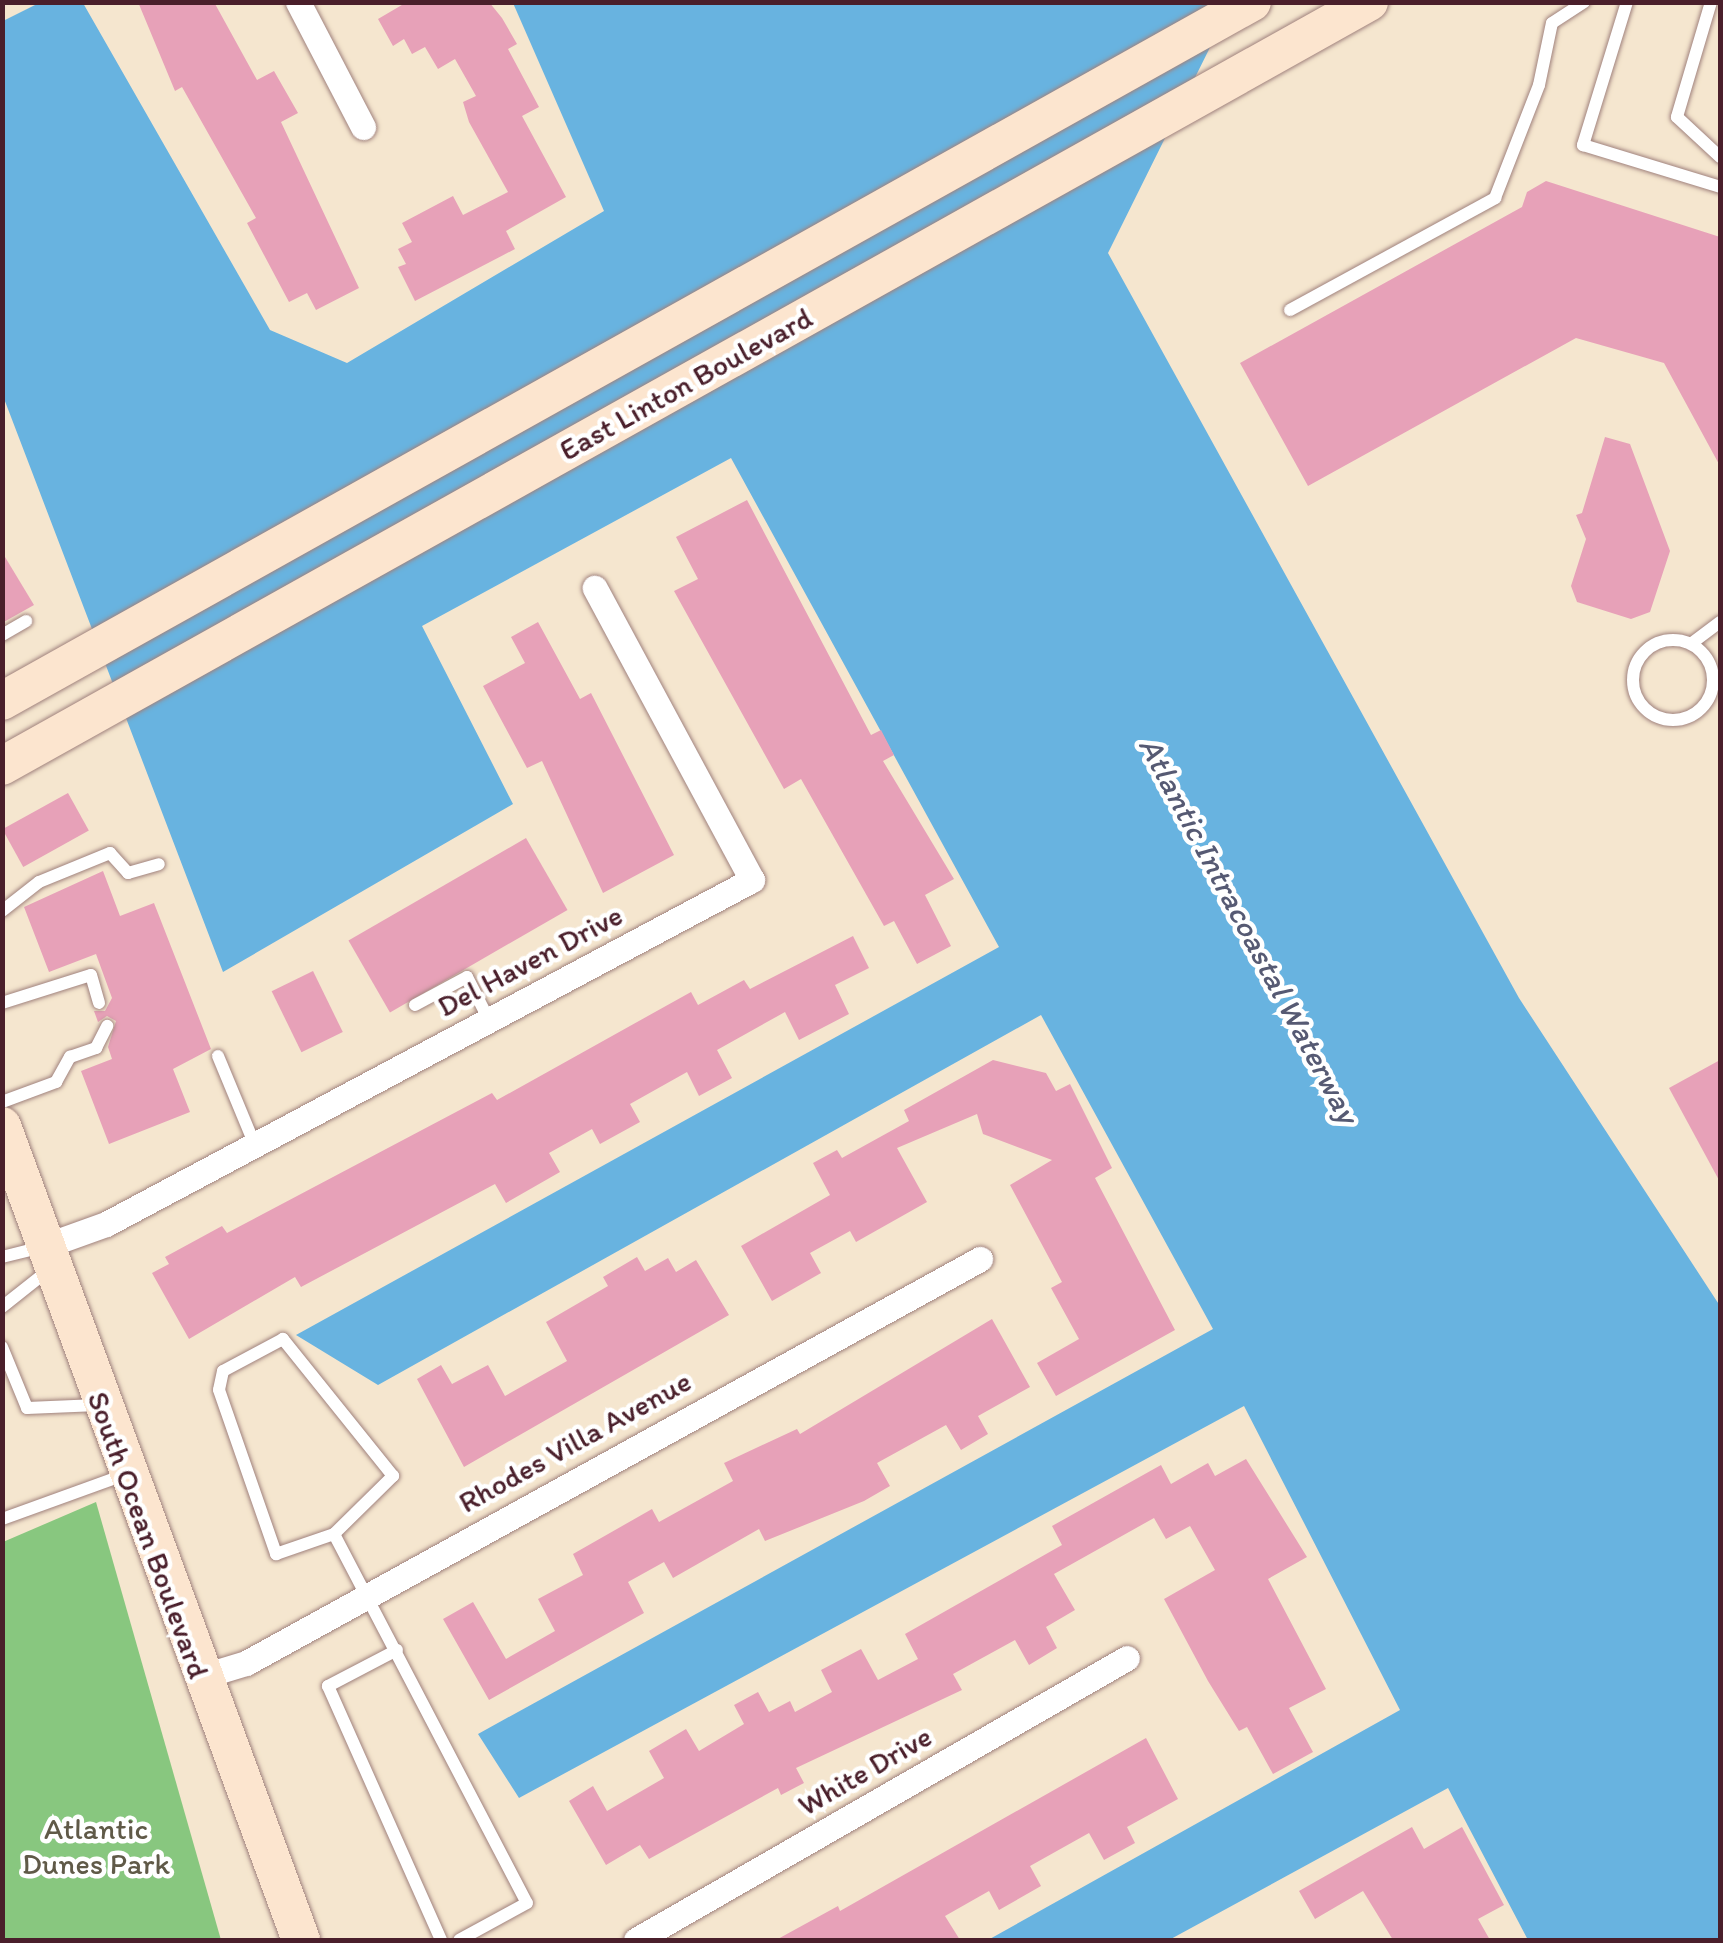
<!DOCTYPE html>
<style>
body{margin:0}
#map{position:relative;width:1723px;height:1943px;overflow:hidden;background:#f5e6cf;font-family:Itim,sans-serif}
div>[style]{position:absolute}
.green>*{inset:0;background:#88c77f}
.water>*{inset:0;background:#68b3e0}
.building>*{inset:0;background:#e7a1b8;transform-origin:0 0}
.roads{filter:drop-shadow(0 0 2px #a0827d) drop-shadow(0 0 2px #a0827d)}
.lane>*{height:12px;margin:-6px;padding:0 6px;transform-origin:6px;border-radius:6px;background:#fff}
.lane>.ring{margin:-6px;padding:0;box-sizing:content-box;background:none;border:12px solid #fff;border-radius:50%}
.street>*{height:25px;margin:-12.5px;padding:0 12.5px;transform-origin:12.5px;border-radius:12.5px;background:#fff}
.secondary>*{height:38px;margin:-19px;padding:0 19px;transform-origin:19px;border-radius:19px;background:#fce5cf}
span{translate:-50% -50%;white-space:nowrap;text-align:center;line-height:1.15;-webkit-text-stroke:9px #fff;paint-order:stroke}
.street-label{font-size:30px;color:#4a1f2b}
.park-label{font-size:30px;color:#605a48}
.water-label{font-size:32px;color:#565a73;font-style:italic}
.frame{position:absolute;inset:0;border:5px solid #4a1f2b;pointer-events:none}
</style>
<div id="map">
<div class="green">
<div style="clip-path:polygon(96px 1502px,221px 1940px,3px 1940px,3px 1542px)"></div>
</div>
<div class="water">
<div style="clip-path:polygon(39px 3px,83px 3px,270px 330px,347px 363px,604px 211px,513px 3px,1232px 3px,1108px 253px,1519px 998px,1720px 1306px,1720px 1940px,1528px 1940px,1448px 1788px,1169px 1940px,988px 1940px,1400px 1710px,1244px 1406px,519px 1798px,478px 1734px,1213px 1329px,1041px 1015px,378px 1385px,296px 1335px,999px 947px,731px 458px,422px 626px,513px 804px,223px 972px,3px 396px,3px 21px)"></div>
</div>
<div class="building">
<div style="clip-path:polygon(138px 2px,214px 2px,257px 80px,274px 71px,298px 113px,281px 122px,359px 288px,316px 310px,307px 293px,289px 302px,247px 223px,256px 218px,182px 87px,175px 91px)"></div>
<div style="clip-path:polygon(407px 2px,489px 2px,502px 18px,517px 44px,508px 49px,539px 107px,522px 116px,566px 197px,506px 231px,515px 249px,415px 301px,398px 267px,406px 264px,398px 249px,412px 242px,402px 223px,453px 196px,463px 215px,508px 192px,469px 122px,463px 102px,476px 96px,455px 59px,438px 69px,425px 47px,412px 54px,404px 39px,393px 46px,378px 19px)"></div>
<div style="clip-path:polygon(1546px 181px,1720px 237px,1720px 466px,1664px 363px,1576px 338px,1308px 486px,1240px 363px,1522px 207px,1527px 192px)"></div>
<div style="clip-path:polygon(1605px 437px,1630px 444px,1670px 551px,1650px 612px,1631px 619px,1577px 602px,1571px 586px,1586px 539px,1576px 515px,1582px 513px)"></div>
<div style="clip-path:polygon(747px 500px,871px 735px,881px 730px,894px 755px,883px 761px,954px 879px,925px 895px,951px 946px,917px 964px,894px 921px,884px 926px,801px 779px,784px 789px,674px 591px,698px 579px,676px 537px)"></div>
<div style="clip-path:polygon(2px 552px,34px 605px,2px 623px)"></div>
<div style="clip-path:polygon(538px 622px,580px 699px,591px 693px,674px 855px,603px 893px,542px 761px,527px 768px,483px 686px,525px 663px,511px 637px)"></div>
<div style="left:68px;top:793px;width:43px;height:75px;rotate:61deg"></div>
<div style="left:526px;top:838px;width:83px;height:205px;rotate:60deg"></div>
<div style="clip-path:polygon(103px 871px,120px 916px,154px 903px,211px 1049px,173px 1069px,190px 1112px,109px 1144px,81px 1071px,112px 1059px,108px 1047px,116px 1021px,107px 1016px,98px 1022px,94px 1011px,105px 1011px,112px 998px,96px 954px,49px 972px,24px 907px)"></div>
<div style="clip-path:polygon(853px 936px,869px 968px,835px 985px,849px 1014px,799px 1040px,785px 1012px,717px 1050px,732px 1078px,699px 1096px,687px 1072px,630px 1104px,640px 1122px,600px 1144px,592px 1129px,549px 1153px,560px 1172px,506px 1203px,495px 1184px,301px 1287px,295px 1277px,189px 1339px,152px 1273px,169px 1264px,165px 1257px,222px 1226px,227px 1233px,492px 1093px,497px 1100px,691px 992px,698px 1005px,744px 980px,750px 989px)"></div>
<div style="left:313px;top:971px;width:68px;height:46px;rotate:64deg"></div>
<div style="clip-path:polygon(993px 1060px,1046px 1073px,1056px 1091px,1070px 1084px,1112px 1168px,1095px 1178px,1175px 1330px,1056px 1396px,1037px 1363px,1079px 1339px,1051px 1288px,1062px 1282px,1010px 1185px,1052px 1160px,983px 1134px,977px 1114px,897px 1148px,927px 1202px,856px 1242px,850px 1231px,810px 1253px,821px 1273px,772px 1301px,741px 1246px,830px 1195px,813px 1163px,837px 1150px,842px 1158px,909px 1121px,904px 1110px)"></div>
<div style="clip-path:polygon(1720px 1060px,1720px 1182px,1669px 1088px)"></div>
<div style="clip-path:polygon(637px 1257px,645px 1271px,668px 1258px,676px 1272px,696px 1260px,729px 1315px,464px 1467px,417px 1379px,441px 1365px,452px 1384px,488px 1365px,505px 1396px,567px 1361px,546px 1322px,608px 1286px,603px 1277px)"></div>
<div style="clip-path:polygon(992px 1319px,1030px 1387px,978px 1416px,988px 1434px,961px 1450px,946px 1425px,877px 1463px,890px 1486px,864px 1501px,765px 1541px,759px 1529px,673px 1578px,664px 1562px,628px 1582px,644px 1613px,489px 1700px,443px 1619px,473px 1602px,506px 1659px,555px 1631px,538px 1599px,583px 1575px,573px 1554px,652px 1509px,659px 1522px,733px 1481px,724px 1463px,797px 1429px,800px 1434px)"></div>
<div style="clip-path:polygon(1246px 1459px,1307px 1557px,1268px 1579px,1326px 1689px,1289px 1708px,1313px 1752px,1273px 1774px,1247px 1727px,1239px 1731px,1208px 1681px,1164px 1599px,1215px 1570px,1190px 1526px,1166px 1539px,1154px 1518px,1054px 1574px,1075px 1610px,1046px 1627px,1057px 1648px,1029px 1665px,1015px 1640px,953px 1674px,962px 1690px,796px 1768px,804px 1783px,781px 1795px,778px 1788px,649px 1859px,640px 1845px,606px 1865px,569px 1801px,593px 1786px,607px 1811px,664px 1778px,649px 1751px,686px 1729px,699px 1751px,744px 1724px,734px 1705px,758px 1692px,769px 1712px,790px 1701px,795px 1712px,832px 1692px,821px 1670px,861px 1649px,878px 1680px,918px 1659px,905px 1634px,1062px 1545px,1052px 1526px,1161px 1465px,1171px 1484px,1208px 1463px,1215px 1476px)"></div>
<div style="clip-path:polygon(1146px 1738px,1178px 1799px,1127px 1827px,1135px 1843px,1104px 1860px,1089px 1833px,1030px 1866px,1041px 1886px,999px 1910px,989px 1891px,945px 1916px,960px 1940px,776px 1940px,838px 1906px,840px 1911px)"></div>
<div style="clip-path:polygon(1412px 1827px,1424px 1849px,1462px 1827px,1504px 1905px,1478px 1919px,1490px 1940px,1393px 1940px,1363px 1891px,1315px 1919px,1299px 1891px)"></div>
</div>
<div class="roads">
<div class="lane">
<div style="left:1627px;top:2px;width:150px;rotate:107.1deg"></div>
<div style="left:1583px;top:145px;width:143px;rotate:17deg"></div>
<div style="left:1711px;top:2px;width:120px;rotate:106.5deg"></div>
<div style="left:1677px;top:117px;width:59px;rotate:42.9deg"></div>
<div style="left:1290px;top:310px;width:234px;rotate:-28.6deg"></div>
<div style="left:1495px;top:198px;width:121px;rotate:-68.7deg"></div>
<div style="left:1539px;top:85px;width:63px;rotate:-78.2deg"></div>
<div style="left:1552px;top:23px;width:38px;rotate:-33deg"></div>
<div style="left:2px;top:635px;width:28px;rotate:-30deg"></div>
<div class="ring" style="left:1633px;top:640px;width:68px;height:68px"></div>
<div style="left:1692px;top:643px;width:35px;rotate:-37deg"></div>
<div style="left:2px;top:911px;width:47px;rotate:-38.1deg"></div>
<div style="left:39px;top:882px;width:77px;rotate:-22.2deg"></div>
<div style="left:110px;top:853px;width:27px;rotate:48deg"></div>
<div style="left:128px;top:873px;width:32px;rotate:-16deg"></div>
<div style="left:2px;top:1003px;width:93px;rotate:-17.5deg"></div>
<div style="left:91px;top:975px;width:29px;rotate:74deg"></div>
<div style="left:415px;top:1005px;width:59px;rotate:-28.3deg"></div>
<div style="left:467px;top:977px;width:48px;rotate:62.9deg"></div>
<div style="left:218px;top:1056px;width:94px;rotate:67.5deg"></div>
<div style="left:2px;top:1102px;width:58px;rotate:-20.3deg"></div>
<div style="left:56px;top:1082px;width:29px;rotate:-61deg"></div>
<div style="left:70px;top:1057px;width:28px;rotate:-19deg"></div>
<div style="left:96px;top:1048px;width:25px;rotate:-63deg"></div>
<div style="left:2px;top:1257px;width:41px;rotate:-14deg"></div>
<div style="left:2px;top:1307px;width:61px;rotate:-38.4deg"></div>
<div style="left:2px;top:1347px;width:66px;rotate:67.7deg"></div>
<div style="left:27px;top:1408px;width:71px;rotate:-2.4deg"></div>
<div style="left:2px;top:1519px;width:132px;rotate:-19.9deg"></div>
<div style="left:334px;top:1534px;width:83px;rotate:-44.5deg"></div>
<div style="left:393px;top:1476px;width:176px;rotate:-128.8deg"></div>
<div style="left:283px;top:1339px;width:68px;rotate:151.9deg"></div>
<div style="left:223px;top:1371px;width:19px;rotate:102deg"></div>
<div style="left:219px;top:1390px;width:174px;rotate:70.8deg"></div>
<div style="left:276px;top:1554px;width:61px;rotate:-19deg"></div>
<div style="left:334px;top:1534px;width:416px;rotate:62.4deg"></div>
<div style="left:527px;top:1903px;width:77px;rotate:151.4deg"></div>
<div style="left:397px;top:1650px;width:78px;rotate:152.4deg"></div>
<div style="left:328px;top:1686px;width:278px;rotate:66deg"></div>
</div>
<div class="street">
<div style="left:298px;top:2px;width:141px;rotate:62.5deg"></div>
<div style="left:42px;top:1247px;width:68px;rotate:-19.8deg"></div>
<div style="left:106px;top:1224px;width:732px;rotate:-28.04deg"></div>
<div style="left:752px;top:880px;width:332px;rotate:-118.3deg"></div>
<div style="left:200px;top:1677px;width:48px;rotate:-16.9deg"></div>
<div style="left:246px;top:1663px;width:838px;rotate:-28.83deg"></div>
<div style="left:636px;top:1940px;width:566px;rotate:-29.87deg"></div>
</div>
<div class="secondary">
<div style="left:2px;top:701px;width:1432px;rotate:-29.21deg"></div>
<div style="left:2px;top:766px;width:1566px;rotate:-29.2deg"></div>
<div style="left:2px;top:1126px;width:867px;rotate:69.83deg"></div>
</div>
</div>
<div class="street-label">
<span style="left:686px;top:384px;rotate:-29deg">East Linton Boulevard</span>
<span style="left:530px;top:961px;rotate:-28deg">Del Haven Drive</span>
<span style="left:575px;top:1442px;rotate:-29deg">Rhodes Villa Avenue</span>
<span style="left:148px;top:1535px;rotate:70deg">South Ocean Boulevard</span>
<span style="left:865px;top:1771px;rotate:-30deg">White Drive</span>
</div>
<div class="park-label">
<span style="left:96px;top:1846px">Atlantic<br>Dunes Park</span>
</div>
<div class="water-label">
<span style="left:1249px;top:930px;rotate:62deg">Atlantic Intracoastal Waterway</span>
</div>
<div class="frame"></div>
</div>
